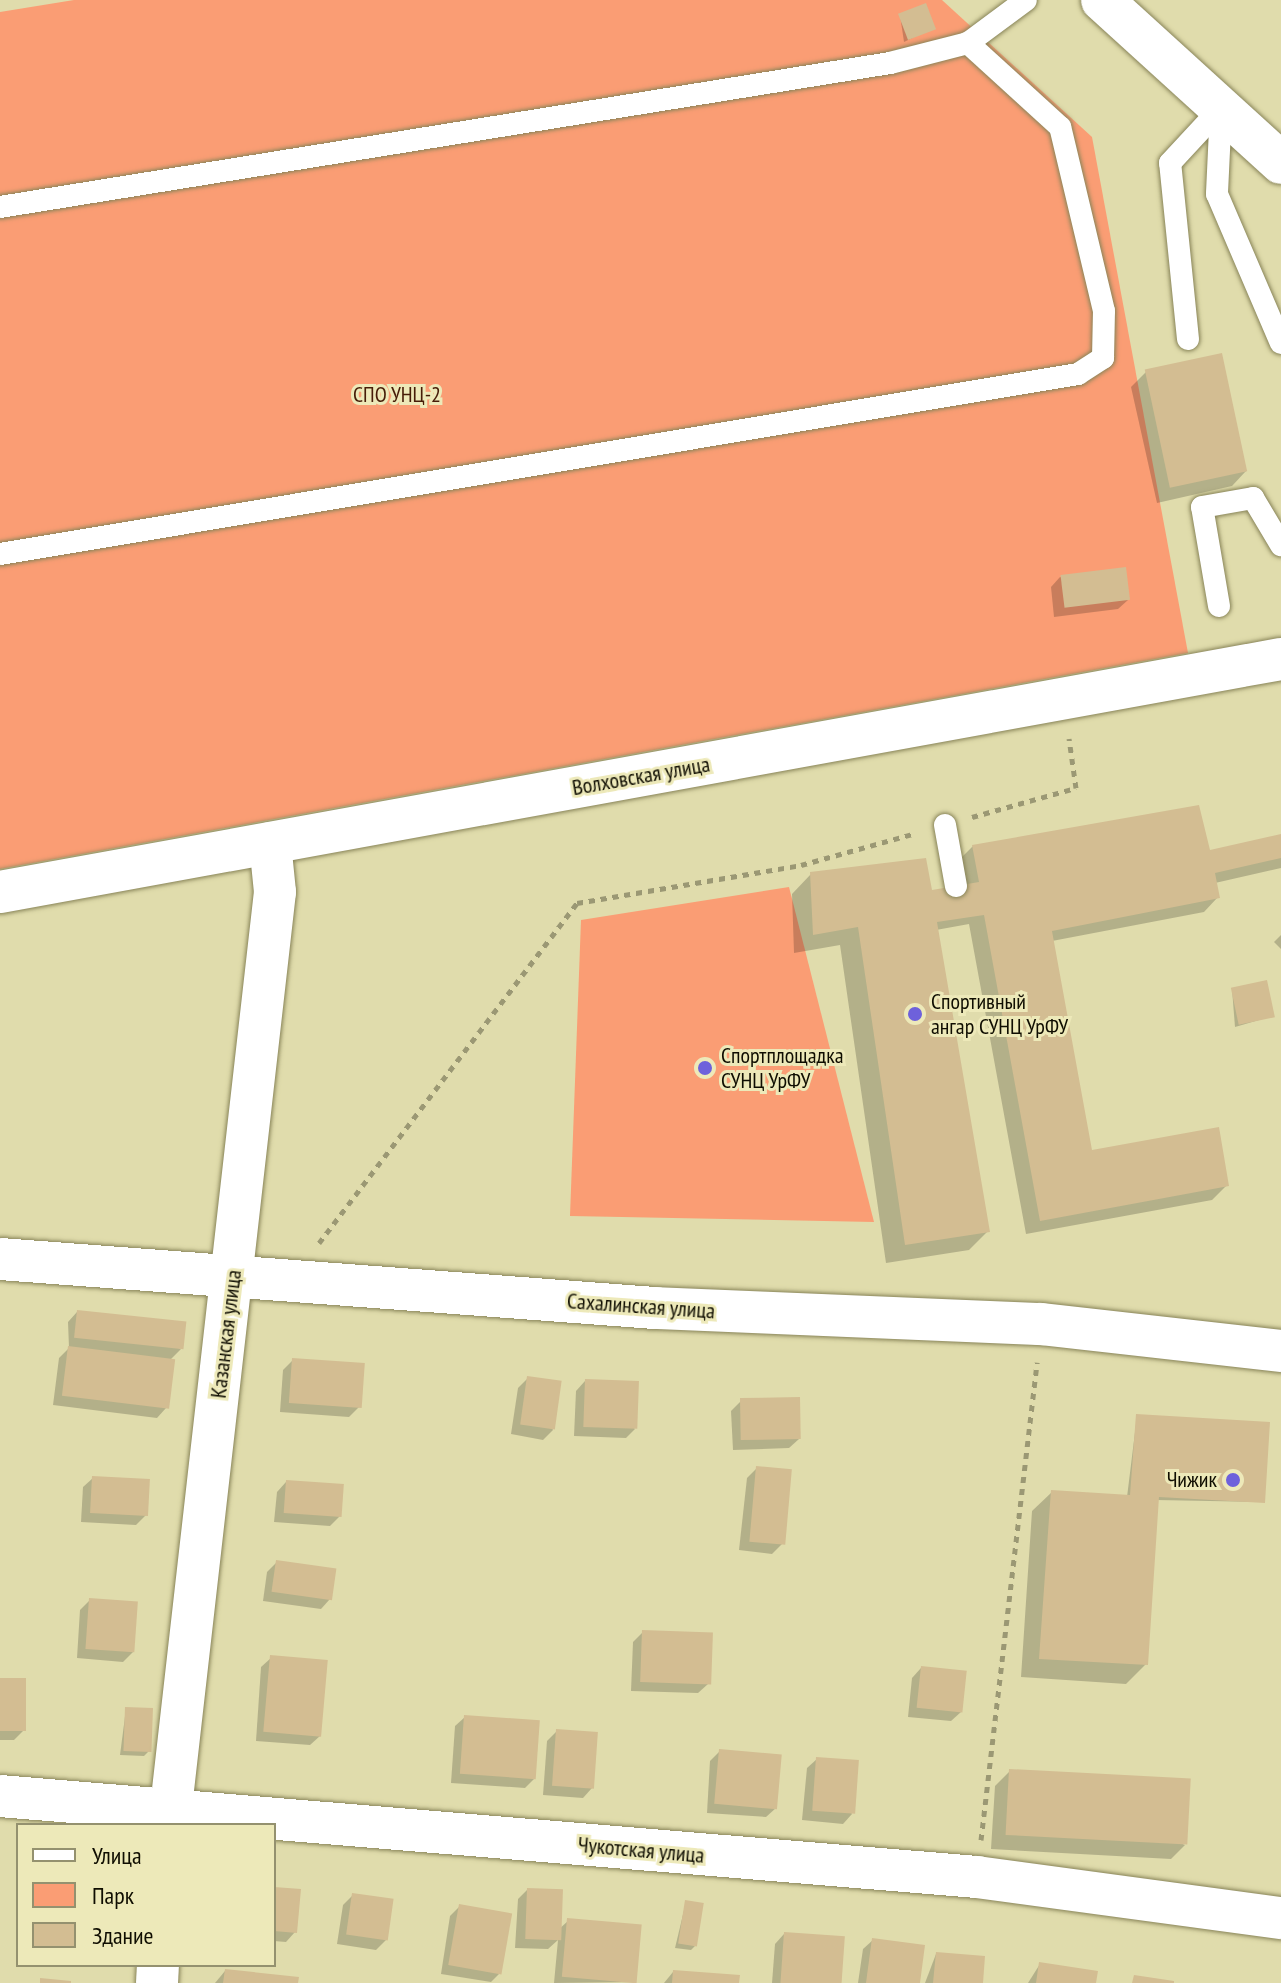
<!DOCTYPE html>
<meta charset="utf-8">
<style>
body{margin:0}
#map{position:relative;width:1281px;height:1983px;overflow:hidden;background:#e0dcac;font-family:"PT Sans Narrow",sans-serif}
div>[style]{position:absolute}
.green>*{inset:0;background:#fa9d74}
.shadow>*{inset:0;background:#0003}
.building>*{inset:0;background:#d3bd92;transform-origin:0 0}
.path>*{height:5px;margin-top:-2.5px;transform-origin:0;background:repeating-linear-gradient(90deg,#9b9874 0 6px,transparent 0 12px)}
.roads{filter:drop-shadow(0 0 2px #888458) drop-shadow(0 0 2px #888458)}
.lane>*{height:22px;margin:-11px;padding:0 11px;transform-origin:11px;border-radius:11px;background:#fff}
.street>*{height:42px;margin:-21px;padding:0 21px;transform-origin:21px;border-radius:21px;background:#fff}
.dots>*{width:22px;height:22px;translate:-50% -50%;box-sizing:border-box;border:4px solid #ede9b9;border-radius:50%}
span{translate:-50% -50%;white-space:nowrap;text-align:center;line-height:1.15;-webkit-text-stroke:6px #ede9b9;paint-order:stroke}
.park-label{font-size:22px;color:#471d08}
.street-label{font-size:22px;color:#0f0d01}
.poi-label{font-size:22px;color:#0f0d01}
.left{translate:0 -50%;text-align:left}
.right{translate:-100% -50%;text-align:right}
.legend{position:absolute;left:16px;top:1823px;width:260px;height:144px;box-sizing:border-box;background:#ede9b9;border:2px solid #94916f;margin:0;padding:10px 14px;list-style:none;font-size:24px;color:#0f0d01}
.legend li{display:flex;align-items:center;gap:16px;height:40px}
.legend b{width:40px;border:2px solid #94916f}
</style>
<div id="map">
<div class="green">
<div style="clip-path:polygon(74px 0,942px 0,1092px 137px,1188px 653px,0 869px,0 12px)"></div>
<div style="clip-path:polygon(789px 887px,874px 1222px,570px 1216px,581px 920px)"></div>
</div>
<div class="shadow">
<div style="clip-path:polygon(900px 15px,933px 28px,904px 42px)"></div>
<div style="clip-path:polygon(1146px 372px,1246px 471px,1232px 486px,1157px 503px,1131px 387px)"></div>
<div style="clip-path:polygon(1060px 577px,1128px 600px,1118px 609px,1054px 617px,1051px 587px)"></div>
<div style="clip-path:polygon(1281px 836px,1281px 868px,1215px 883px,1218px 897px,1204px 912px,1052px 941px,1091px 1153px,1227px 1185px,1212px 1200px,1026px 1234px,969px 924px,936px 930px,988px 1231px,969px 1250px,886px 1263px,840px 945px,794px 953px,792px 894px,811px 874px,930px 894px,963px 887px,958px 861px,973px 846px,1208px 852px)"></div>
<div style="clip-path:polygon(1281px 935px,1281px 949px,1274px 942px)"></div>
<div style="clip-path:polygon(1232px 989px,1273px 1016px,1235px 1027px)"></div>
<div style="clip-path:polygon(77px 1312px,181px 1349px,169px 1361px,166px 1408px,157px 1418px,53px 1405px,59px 1358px,69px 1348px,68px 1322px)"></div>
<div style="clip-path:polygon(293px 1360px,359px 1407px,349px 1417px,280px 1412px,283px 1370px)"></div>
<div style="clip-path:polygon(528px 1378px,553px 1430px,543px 1440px,511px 1434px,518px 1388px)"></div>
<div style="clip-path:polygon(585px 1381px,635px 1429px,626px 1438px,574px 1436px,576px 1391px)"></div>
<div style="clip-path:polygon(741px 1401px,799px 1439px,789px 1448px,733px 1450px,731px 1411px)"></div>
<div style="clip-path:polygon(1137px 1416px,1263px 1502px,1156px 1500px,1146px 1664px,1126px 1684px,1021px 1677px,1032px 1511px,1052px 1492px,1127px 1497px)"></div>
<div style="clip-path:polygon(757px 1468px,782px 1544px,772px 1554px,739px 1550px,747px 1478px)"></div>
<div style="clip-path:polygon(93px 1478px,146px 1515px,136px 1525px,81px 1522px,83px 1487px)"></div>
<div style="clip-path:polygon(286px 1482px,340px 1516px,330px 1526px,274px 1522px,277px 1492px)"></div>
<div style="clip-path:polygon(277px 1562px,330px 1599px,321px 1609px,263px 1601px,267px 1572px)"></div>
<div style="clip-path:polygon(90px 1600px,133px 1652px,123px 1662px,77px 1658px,80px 1610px)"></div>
<div style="clip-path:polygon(643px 1632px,708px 1684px,698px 1693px,631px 1691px,633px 1642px)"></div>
<div style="clip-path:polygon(271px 1658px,320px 1736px,310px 1745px,256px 1741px,261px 1667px)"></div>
<div style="clip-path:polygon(921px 1668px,961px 1712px,951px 1721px,908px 1717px,912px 1678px)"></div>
<div style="clip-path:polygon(0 1680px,24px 1730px,14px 1740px,0 1740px)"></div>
<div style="clip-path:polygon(126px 1709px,149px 1751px,144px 1756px,120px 1755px)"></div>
<div style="clip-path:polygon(465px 1717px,534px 1779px,525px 1788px,451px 1783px,455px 1726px)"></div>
<div style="clip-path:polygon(557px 1731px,592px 1788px,583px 1798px,543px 1795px,547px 1741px)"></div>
<div style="clip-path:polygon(720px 1751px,776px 1808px,766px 1817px,707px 1813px,710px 1761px)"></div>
<div style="clip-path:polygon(817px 1759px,852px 1814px,843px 1824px,802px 1820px,807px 1768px)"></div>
<div style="clip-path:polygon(1010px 1771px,1185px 1845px,1171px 1859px,991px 1849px,995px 1786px)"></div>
<div style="clip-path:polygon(274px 1889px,295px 1932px,286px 1942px,274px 1941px)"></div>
<div style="clip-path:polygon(527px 1890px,558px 1930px,568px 1921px,635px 1982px,554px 1983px,558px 1940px,548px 1949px,515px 1948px,518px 1899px)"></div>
<div style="clip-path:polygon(353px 1895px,386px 1940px,376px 1950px,337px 1944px,343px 1905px)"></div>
<div style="clip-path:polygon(686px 1902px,696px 1945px,691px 1950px,675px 1948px)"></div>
<div style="clip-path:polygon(460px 1906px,501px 1972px,491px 1982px,441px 1974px,450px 1916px)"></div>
<div style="clip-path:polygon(784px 1934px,840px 1983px,772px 1983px,775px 1944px)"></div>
<div style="clip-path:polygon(873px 1940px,918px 1983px,858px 1983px,863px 1949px)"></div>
<div style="clip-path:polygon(936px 1954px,981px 1983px,925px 1983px)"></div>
<div style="clip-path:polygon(1040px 1964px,1094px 1983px,1028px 1983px)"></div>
<div style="clip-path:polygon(225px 1971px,296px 1983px,215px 1983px)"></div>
<div style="clip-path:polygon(673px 1972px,737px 1983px,664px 1983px)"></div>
</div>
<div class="building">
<div style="left:926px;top:3px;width:28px;height:30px;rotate:69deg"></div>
<div style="left:1222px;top:353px;width:121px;height:79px;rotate:78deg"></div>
<div style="left:1126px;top:567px;width:33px;height:66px;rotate:83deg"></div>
<div style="clip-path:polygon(1199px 805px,1210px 850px,1281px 834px,1281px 858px,1215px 873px,1220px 898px,1052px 931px,1092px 1150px,1219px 1127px,1229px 1186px,1040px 1221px,984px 915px,937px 922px,990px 1232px,905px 1245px,858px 927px,813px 935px,810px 872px,926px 858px,932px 890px,979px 882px,972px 845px)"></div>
<div style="left:1267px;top:980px;width:38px;height:37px;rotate:78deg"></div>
<div style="left:77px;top:1310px;width:110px;height:28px;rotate:6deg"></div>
<div style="left:68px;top:1346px;width:108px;height:50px;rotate:7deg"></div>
<div style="left:292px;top:1358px;width:73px;height:45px;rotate:4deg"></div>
<div style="left:527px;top:1376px;width:35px;height:49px;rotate:8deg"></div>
<div style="left:585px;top:1379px;width:54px;height:48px;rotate:2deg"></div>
<div style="left:800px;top:1397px;width:42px;height:60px;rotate:89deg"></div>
<div style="clip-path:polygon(1136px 1414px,1270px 1422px,1265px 1503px,1159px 1497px,1148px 1665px,1039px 1659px,1051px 1490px,1130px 1495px)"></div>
<div style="left:756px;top:1466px;width:36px;height:76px;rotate:5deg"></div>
<div style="left:92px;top:1476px;width:58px;height:37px;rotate:3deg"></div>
<div style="left:286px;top:1480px;width:58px;height:33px;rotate:4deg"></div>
<div style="left:276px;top:1560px;width:61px;height:32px;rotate:8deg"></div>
<div style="left:89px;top:1598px;width:49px;height:51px;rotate:4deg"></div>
<div style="left:642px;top:1630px;width:71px;height:52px;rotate:2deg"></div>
<div style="left:270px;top:1655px;width:58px;height:77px;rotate:5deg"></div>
<div style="left:921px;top:1666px;width:46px;height:42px;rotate:6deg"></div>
<div style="left:0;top:1678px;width:26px;height:53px"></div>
<div style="left:125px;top:1707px;width:28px;height:44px;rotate:2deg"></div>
<div style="left:464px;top:1715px;width:76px;height:59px;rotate:4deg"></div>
<div style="left:556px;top:1729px;width:42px;height:57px;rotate:4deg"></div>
<div style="left:719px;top:1749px;width:63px;height:55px;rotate:5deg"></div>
<div style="left:816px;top:1757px;width:43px;height:54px;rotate:4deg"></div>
<div style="left:1009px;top:1769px;width:182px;height:66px;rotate:3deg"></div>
<div style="clip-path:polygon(274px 1887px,301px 1889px,297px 1933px,274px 1931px)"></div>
<div style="left:527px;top:1888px;width:36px;height:51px;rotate:2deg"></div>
<div style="left:352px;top:1893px;width:42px;height:42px;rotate:8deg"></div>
<div style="left:685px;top:1900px;width:19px;height:44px;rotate:9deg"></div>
<div style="left:459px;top:1904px;width:54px;height:62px;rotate:10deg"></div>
<div style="left:567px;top:1918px;width:75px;height:59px;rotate:5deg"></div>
<div style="left:784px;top:1932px;width:61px;height:51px;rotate:4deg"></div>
<div style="clip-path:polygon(872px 1938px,925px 1945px,920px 1983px,866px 1983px)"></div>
<div style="clip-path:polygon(936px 1952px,985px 1956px,983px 1983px,933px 1983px)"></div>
<div style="clip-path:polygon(1039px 1962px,1098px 1971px,1096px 1983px,1036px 1983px)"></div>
<div style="clip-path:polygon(225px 1969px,299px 1977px,298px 1983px,223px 1983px)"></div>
<div style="clip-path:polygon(673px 1970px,740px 1975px,739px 1983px,672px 1983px)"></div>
<div style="clip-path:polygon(1134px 1975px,1174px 1981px,1174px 1983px,1132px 1983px)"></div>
<div style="clip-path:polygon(40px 1978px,71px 1981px,71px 1983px,40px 1983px)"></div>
</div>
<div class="path">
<div style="left:972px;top:817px;width:108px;rotate:-15.6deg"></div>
<div style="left:1076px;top:788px;width:50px;rotate:-98deg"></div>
<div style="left:319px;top:1243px;width:427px;rotate:-52.8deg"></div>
<div style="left:577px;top:903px;width:227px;rotate:-9.6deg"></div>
<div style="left:801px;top:865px;width:119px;rotate:-15.5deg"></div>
<div style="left:981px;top:1840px;width:481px;rotate:-83.3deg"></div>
</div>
<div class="roads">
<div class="lane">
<div style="left:1221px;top:108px;width:86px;rotate:92.7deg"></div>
<div style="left:1217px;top:194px;width:162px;rotate:66.8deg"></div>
<div style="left:0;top:207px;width:902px;rotate:-9.19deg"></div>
<div style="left:890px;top:63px;width:81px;rotate:-14.4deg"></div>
<div style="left:968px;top:43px;width:72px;rotate:-36.6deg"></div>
<div style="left:1188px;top:339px;width:177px;rotate:-95.8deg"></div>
<div style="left:1170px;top:163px;width:75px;rotate:-47.2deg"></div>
<div style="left:0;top:554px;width:1093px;rotate:-9.48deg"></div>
<div style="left:1078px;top:374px;width:30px;rotate:-33deg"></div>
<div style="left:1103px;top:358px;width:47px;rotate:-88.8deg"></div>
<div style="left:1104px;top:311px;width:189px;rotate:-103.4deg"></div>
<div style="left:1060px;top:127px;width:125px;rotate:-137.6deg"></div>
<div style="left:1219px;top:606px;width:100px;rotate:-99.7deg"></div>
<div style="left:1202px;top:507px;width:52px;rotate:-10deg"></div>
<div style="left:1253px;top:498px;width:55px;rotate:59.2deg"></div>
<div style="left:945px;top:825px;width:62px;rotate:79.8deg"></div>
</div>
<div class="street">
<div style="left:1102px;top:0;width:242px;rotate:42.3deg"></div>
<div style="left:0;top:892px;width:1302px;rotate:-10.31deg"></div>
<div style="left:0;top:1259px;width:657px;rotate:4.28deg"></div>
<div style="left:655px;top:1308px;width:386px;rotate:2.4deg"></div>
<div style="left:1041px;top:1324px;width:242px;rotate:6.4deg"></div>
<div style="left:0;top:1796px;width:980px;rotate:4.74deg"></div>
<div style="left:977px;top:1877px;width:307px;rotate:7.7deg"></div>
<div style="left:169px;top:1825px;width:939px;rotate:-83.52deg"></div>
<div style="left:275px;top:892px;width:49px;rotate:-95.8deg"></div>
<div style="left:157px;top:1983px;width:18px;rotate:-87deg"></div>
</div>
</div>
<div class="dots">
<div style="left:915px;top:1014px;background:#6e61db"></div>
<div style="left:705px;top:1068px;background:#6e61db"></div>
<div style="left:1233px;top:1480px;background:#6e61db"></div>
</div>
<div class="park-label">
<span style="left:397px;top:395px">СПО УНЦ-2</span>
</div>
<div class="street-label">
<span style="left:641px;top:776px;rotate:-10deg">Волховская улица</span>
<span style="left:641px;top:1306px;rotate:4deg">Сахалинская улица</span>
<span style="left:226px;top:1334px;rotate:-83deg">Казанская улица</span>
<span style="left:641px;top:1850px;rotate:5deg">Чукотская улица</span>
</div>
<div class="poi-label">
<span class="left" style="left:931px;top:1014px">Спортивный<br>ангар СУНЦ УрФУ</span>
<span class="left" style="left:721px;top:1068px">Спортплощадка<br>СУНЦ УрФУ</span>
<span class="right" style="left:1217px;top:1480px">Чижик</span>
</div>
<ul class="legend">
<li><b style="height:10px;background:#fff"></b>Улица</li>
<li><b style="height:22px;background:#fa9d74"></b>Парк</li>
<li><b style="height:22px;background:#d3bd92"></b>Здание</li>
</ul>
</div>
